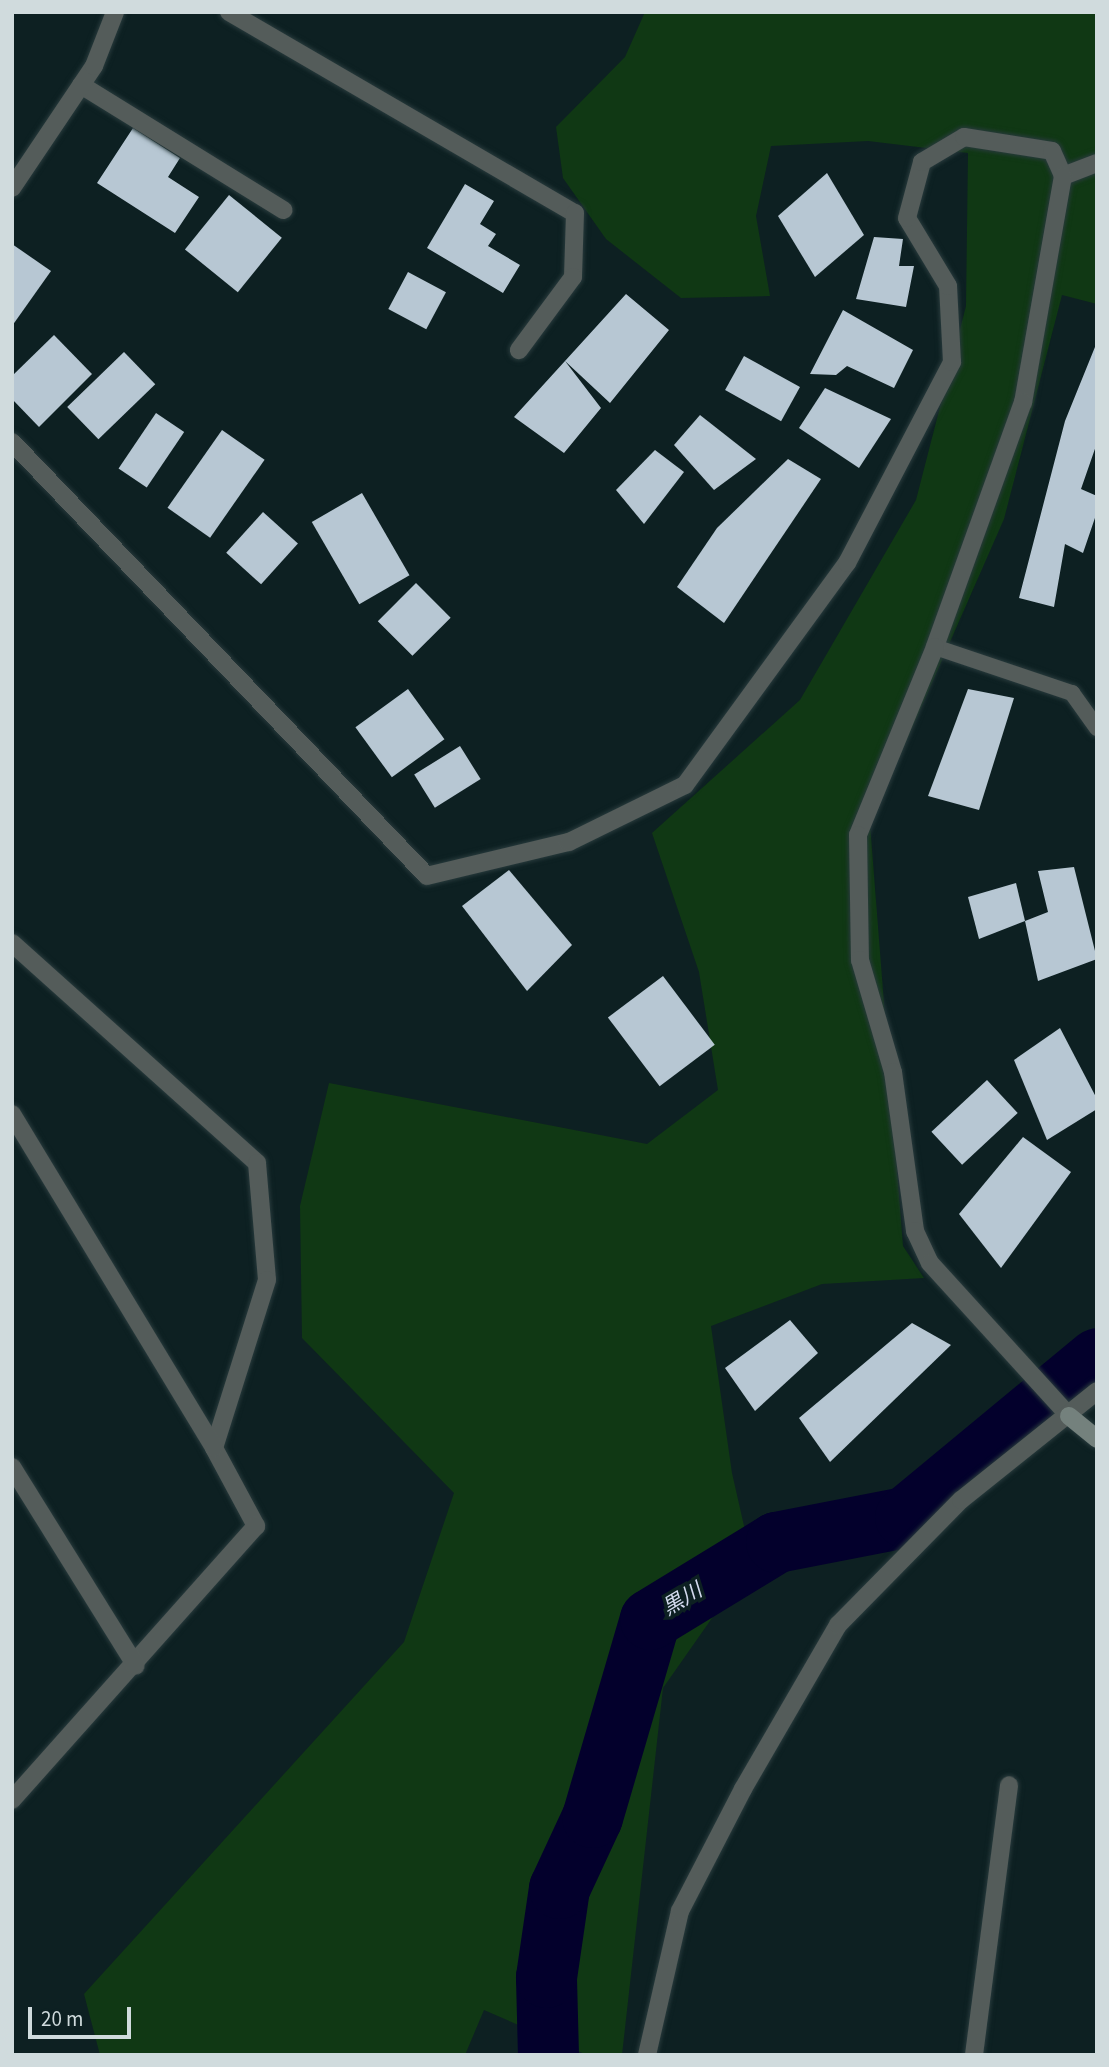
<!DOCTYPE html>
<meta charset="utf-8">
<style>
body{margin:0}
#map{position:relative;width:1109px;height:2067px;overflow:hidden;background:#0d2022;font-family:"Source Sans 3","Noto Sans JP",sans-serif}
div>[style]{position:absolute}
.green>*{inset:0;background:#103814}
.river>*{height:61px;margin:-30.5px;padding:0 30.5px;transform-origin:30.5px;border-radius:30.5px;background:#03002c}
.building>*{inset:0;background:#b7c7d3;transform-origin:0 0}
.roads{filter:drop-shadow(0 0 2px #283a3c) drop-shadow(0 0 2px #283a3c)}
.lane>*{height:16px;margin:-8px;padding:0 8px;transform-origin:8px;border-radius:8px;background:#545c5a}
.street>*{height:18px;margin:-9px;padding:0 9px;transform-origin:9px;border-radius:9px;background:#545c5a}
.secondary>*{height:18px;margin:-9px;padding:0 9px;transform-origin:9px;border-radius:9px;background:#74817d}
span{translate:-50% -50%;white-space:nowrap;text-align:center;line-height:1.15;-webkit-text-stroke:7px #0d2022;paint-order:stroke}
.water-label{font-size:21px;color:#d3daee;font-style:italic}
.frame{position:absolute;inset:0;border:14px solid #d0dbdd;pointer-events:none}
.scale{position:absolute;left:28px;top:2007px;width:103px;height:32px;box-sizing:border-box;border:4px solid #d0dbdd;border-top:0;padding-left:9px;font-size:21px;line-height:24px;white-space:nowrap;color:#d0dbdd;-webkit-text-stroke:5px #0d2022;paint-order:stroke}
</style>
<div id="map">
<div class="green">
<div style="clip-path:polygon(645px 12px,1097px 12px,1097px 304px,1062px 295px,1004px 519px,870px 824px,903px 1246px,924px 1278px,822px 1284px,711px 1326px,732px 1473px,752px 1561px,663px 1688px,622px 2055px,587px 2055px,484px 2010px,465px 2055px,100px 2055px,84px 1994px,404px 1642px,454px 1493px,302px 1338px,300px 1206px,329px 1083px,647px 1144px,718px 1090px,699px 972px,652px 833px,800px 700px,916px 500px,966px 306px,968px 153px,868px 141px,771px 146px,756px 216px,770px 296px,681px 298px,606px 239px,563px 178px,556px 127px,625px 57px)"></div>
</div>
<div class="river">
<div style="left:548px;top:2055px;width:78px;rotate:-91.5deg"></div>
<div style="left:546px;top:1977px;width:90px;rotate:-81.7deg"></div>
<div style="left:559px;top:1888px;width:78px;rotate:-65.1deg"></div>
<div style="left:592px;top:1817px;width:206px;rotate:-73.7deg"></div>
<div style="left:650px;top:1619px;width:148px;rotate:-31.4deg"></div>
<div style="left:776px;top:1542px;width:131px;rotate:-11deg"></div>
<div style="left:905px;top:1517px;width:249px;rotate:-39.6deg"></div>
</div>
<div class="building">
<div style="clip-path:polygon(133px 128px,180px 158px,168px 177px,199px 197px,175px 233px,97px 183px)"></div>
<div style="clip-path:polygon(827px 173px,864px 235px,815px 277px,778px 216px)"></div>
<div style="clip-path:polygon(465px 184px,494px 201px,480px 224px,496px 234px,488px 246px,520px 265px,503px 293px,427px 248px)"></div>
<div style="left:229px;top:195px;width:68px;height:70px;rotate:39deg"></div>
<div style="clip-path:polygon(874px 237px,903px 239px,899px 266px,914px 266px,906px 307px,856px 299px)"></div>
<div style="clip-path:polygon(12px 244px,51px 271px,12px 326px)"></div>
<div style="left:408px;top:272px;width:43px;height:42px;rotate:28deg"></div>
<div style="clip-path:polygon(626px 294px,669px 330px,610px 403px,565px 361px,601px 408px,564px 453px,514px 417px)"></div>
<div style="clip-path:polygon(843px 310px,913px 350px,894px 388px,847px 366px,836px 375px,810px 374px)"></div>
<div style="clip-path:polygon(54px 335px,92px 374px,39px 427px,12px 399px,12px 376px)"></div>
<div style="clip-path:polygon(1097px 342px,1097px 443px,1081px 489px,1097px 496px,1097px 512px,1083px 553px,1065px 544px,1054px 607px,1019px 598px,1065px 421px)"></div>
<div style="left:124px;top:352px;width:45px;height:79px;rotate:46deg"></div>
<div style="left:744px;top:356px;width:64px;height:39px;rotate:29deg"></div>
<div style="clip-path:polygon(825px 388px,891px 419px,859px 468px,799px 428px)"></div>
<div style="left:156px;top:413px;width:34px;height:67px;rotate:34deg"></div>
<div style="clip-path:polygon(700px 415px,756px 459px,714px 490px,674px 445px)"></div>
<div style="left:222px;top:430px;width:52px;height:95px;rotate:35deg"></div>
<div style="clip-path:polygon(655px 450px,684px 472px,644px 524px,616px 490px)"></div>
<div style="clip-path:polygon(788px 459px,821px 479px,724px 623px,677px 587px,717px 528px)"></div>
<div style="left:362px;top:493px;width:95px;height:58px;rotate:60deg"></div>
<div style="left:263px;top:512px;width:47px;height:55px;rotate:42deg"></div>
<div style="left:416px;top:583px;width:49px;height:54px;rotate:45deg"></div>
<div style="left:408px;top:689px;width:62px;height:65px;rotate:54deg"></div>
<div style="clip-path:polygon(968px 689px,1014px 698px,979px 810px,928px 796px)"></div>
<div style="left:460px;top:746px;width:39px;height:54px;rotate:58deg"></div>
<div style="clip-path:polygon(1074px 867px,1097px 959px,1038px 981px,1025px 921px,1048px 912px,1038px 871px)"></div>
<div style="clip-path:polygon(509px 870px,572px 945px,527px 991px,462px 906px)"></div>
<div style="clip-path:polygon(1016px 883px,1025px 921px,979px 939px,968px 897px)"></div>
<div style="left:663px;top:976px;width:86px;height:69px;rotate:53deg"></div>
<div style="clip-path:polygon(1060px 1028px,1097px 1099px,1097px 1109px,1047px 1140px,1014px 1060px)"></div>
<div style="left:987px;top:1080px;width:45px;height:76px;rotate:47deg"></div>
<div style="clip-path:polygon(1023px 1137px,1071px 1172px,1001px 1268px,959px 1214px)"></div>
<div style="clip-path:polygon(790px 1320px,818px 1353px,755px 1411px,725px 1368px)"></div>
<div style="clip-path:polygon(912px 1323px,951px 1345px,830px 1462px,799px 1418px)"></div>
</div>
<div class="roads">
<div class="lane">
<div style="left:935px;top:647px;width:145px;rotate:18.6deg"></div>
<div style="left:1072px;top:693px;width:43px;rotate:54.5deg"></div>
</div>
<div class="street">
<div style="left:229px;top:12px;width:400px;rotate:30.2deg"></div>
<div style="left:575px;top:213px;width:64px;rotate:91.8deg"></div>
<div style="left:573px;top:277px;width:91px;rotate:126.5deg"></div>
<div style="left:81px;top:85px;width:238px;rotate:31.7deg"></div>
<div style="left:1063px;top:176px;width:36px;rotate:-21deg"></div>
<div style="left:12px;top:188px;width:147px;rotate:-56.1deg"></div>
<div style="left:94px;top:66px;width:58px;rotate:-68.7deg"></div>
<div style="left:12px;top:442px;width:600px;rotate:46.28deg"></div>
<div style="left:427px;top:876px;width:146px;rotate:-13.5deg"></div>
<div style="left:569px;top:842px;width:129px;rotate:-26.2deg"></div>
<div style="left:685px;top:785px;width:275px;rotate:-53.9deg"></div>
<div style="left:847px;top:563px;width:227px;rotate:-62.4deg"></div>
<div style="left:952px;top:362px;width:76px;rotate:-93deg"></div>
<div style="left:948px;top:286px;width:79px;rotate:-121.1deg"></div>
<div style="left:907px;top:218px;width:58px;rotate:-75deg"></div>
<div style="left:922px;top:162px;width:49px;rotate:-30.8deg"></div>
<div style="left:964px;top:137px;width:89px;rotate:9deg"></div>
<div style="left:1052px;top:151px;width:27px;rotate:66deg"></div>
<div style="left:1063px;top:176px;width:230px;rotate:100deg"></div>
<div style="left:1023px;top:402px;width:260px;rotate:109.8deg"></div>
<div style="left:935px;top:647px;width:203px;rotate:112.3deg"></div>
<div style="left:858px;top:835px;width:125px;rotate:89.1deg"></div>
<div style="left:860px;top:960px;width:117px;rotate:73.6deg"></div>
<div style="left:893px;top:1072px;width:161px;rotate:82.1deg"></div>
<div style="left:915px;top:1231px;width:35px;rotate:65deg"></div>
<div style="left:930px;top:1263px;width:207px;rotate:47.7deg"></div>
<div style="left:12px;top:943px;width:329px;rotate:41.9deg"></div>
<div style="left:257px;top:1163px;width:117px;rotate:85.1deg"></div>
<div style="left:267px;top:1280px;width:176px;rotate:107.5deg"></div>
<div style="left:214px;top:1448px;width:89px;rotate:61.7deg"></div>
<div style="left:256px;top:1526px;width:367px;rotate:131.7deg"></div>
<div style="left:12px;top:1114px;width:390px;rotate:58.8deg"></div>
<div style="left:12px;top:1467px;width:234px;rotate:58.1deg"></div>
<div style="left:647px;top:2055px;width:148px;rotate:-77.1deg"></div>
<div style="left:680px;top:1911px;width:137px;rotate:-62.7deg"></div>
<div style="left:743px;top:1789px;width:190px;rotate:-59.9deg"></div>
<div style="left:838px;top:1625px;width:175px;rotate:-45.5deg"></div>
<div style="left:961px;top:1500px;width:174px;rotate:-38.7deg"></div>
<div style="left:974px;top:2055px;width:272px;rotate:-82.6deg"></div>
</div>
<div class="secondary">
<div style="left:1069px;top:1416px;width:36px;rotate:39deg"></div>
</div>
</div>
<div class="water-label">
<span style="left:682px;top:1599px;rotate:-31deg">黒川</span>
</div>
<div class="frame"></div>
<div class="scale">20 m</div>
</div>
